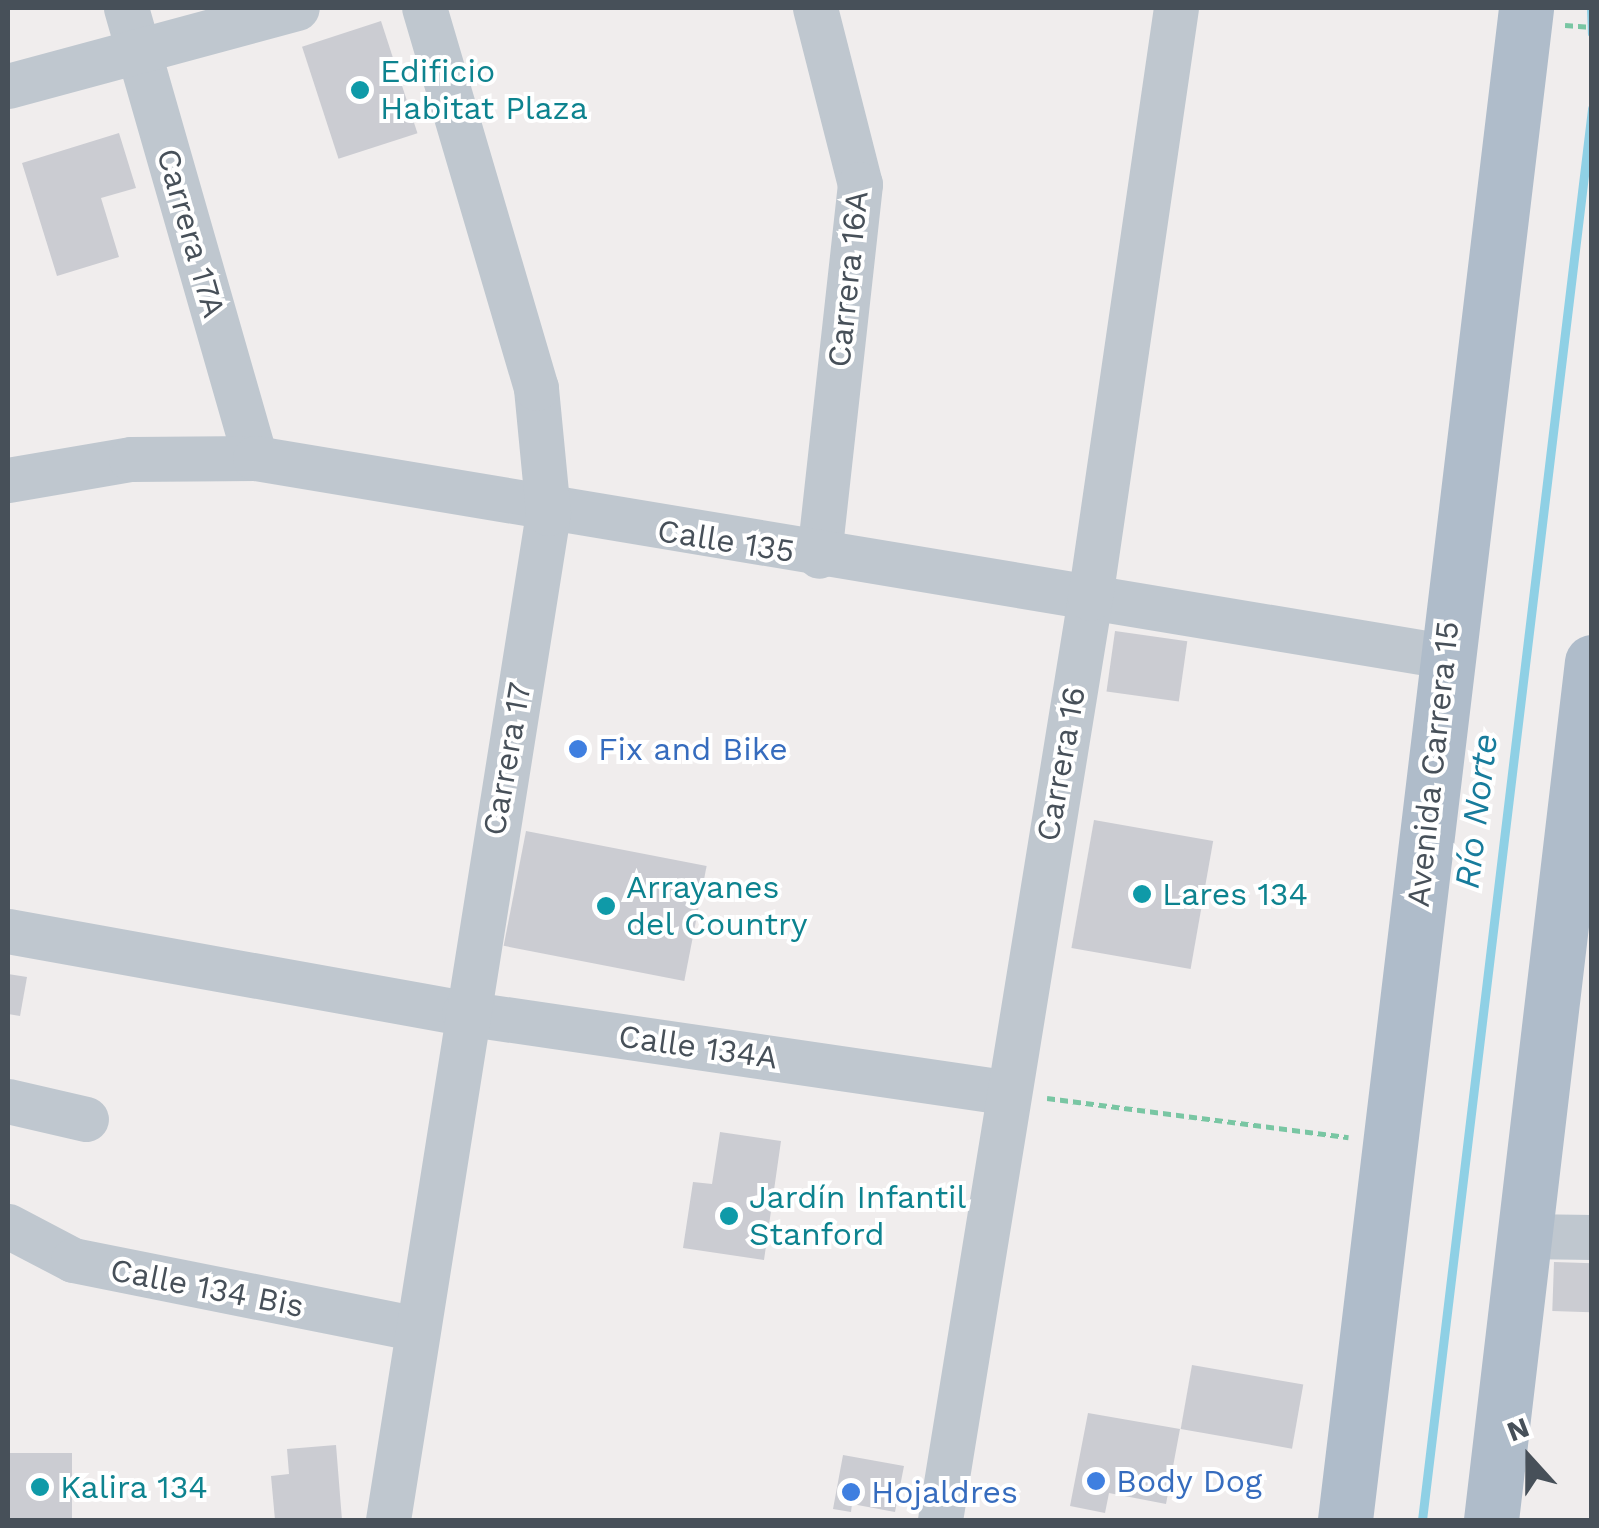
<!DOCTYPE html>
<meta charset="utf-8">
<style>
body{margin:0}
#map{position:relative;width:1599px;height:1528px;overflow:hidden;background:#f0eded;font-family:"Work Sans",sans-serif}
div>[style]{position:absolute}
.stream>*{height:9px;margin:-4.5px;padding:0 4.5px;transform-origin:4.5px;border-radius:4.5px;background:#8fd0e5}
.building>*{inset:0;background:#cbccd2;transform-origin:0 0}
.path>*{height:5px;margin-top:-2.5px;transform-origin:0;background:repeating-linear-gradient(90deg,#79c6a3 0 8px,transparent 0 13px)}
.minor>*{height:45px;margin:-22.5px;padding:0 22.5px;transform-origin:22.5px;border-radius:22.5px;background:#bfc7cf}
.major>*{height:55px;margin:-27.5px;padding:0 27.5px;transform-origin:27.5px;border-radius:27.5px;background:#afbcca}
.dots>*{width:28px;height:28px;translate:-50% -50%;box-sizing:border-box;border:5px solid #fff;border-radius:50%}
span{translate:-50% -50%;white-space:nowrap;text-align:center;line-height:1.15;-webkit-text-stroke:8px #fff;paint-order:stroke}
.culture-label{font-size:32px;color:#0d838f}
.left{translate:0 -50%;text-align:left}
.street-label{font-size:32px;color:#475059}
.shop-label{font-size:32px;color:#366cbe}
.water-label{font-size:35px;color:#177c9c;font-style:italic}
.frame{position:absolute;inset:0;border:10px solid #475059;pointer-events:none}
.north{position:absolute;left:1479px;top:1408px;width:100px;height:100px;-webkit-text-stroke:8px #fff;paint-order:stroke;rotate:339deg;font-size:28px;font-weight:700;line-height:40px;text-align:center;color:#475059}
.north::after{content:'';display:block;margin:auto;width:35px;height:45px;background:#475059;clip-path:polygon(50% 0,100% 100%,50% 72%,0 100%)}
</style>
<div id="map">
<div class="stream">
<div style="left:1591px;top:8px;width:25px;rotate:88deg"></div>
<div style="left:1422px;top:1520px;width:1422px;rotate:-83.13deg"></div>
</div>
<div class="building">
<div style="left:381px;top:21px;width:118px;height:83px;rotate:72deg"></div>
<div style="clip-path:polygon(119px 133px,136px 188px,101px 198px,119px 257px,57px 276px,22px 163px)"></div>
<div style="left:1115px;top:631px;width:73px;height:61px;rotate:8deg"></div>
<div style="left:1094px;top:820px;width:121px;height:130px;rotate:10deg"></div>
<div style="left:526px;top:831px;width:184px;height:117px;rotate:11deg"></div>
<div style="clip-path:polygon(8px 974px,27px 977px,20px 1016px,8px 1014px)"></div>
<div style="clip-path:polygon(720px 1132px,781px 1141px,764px 1260px,683px 1248px,693px 1182px,712px 1184px)"></div>
<div style="left:1554px;top:1262px;width:38px;height:49px;rotate:2deg"></div>
<div style="left:1192px;top:1365px;width:113px;height:65px;rotate:10deg"></div>
<div style="clip-path:polygon(1088px 1413px,1180px 1429px,1166px 1504px,1109px 1493px,1105px 1513px,1070px 1506px)"></div>
<div style="clip-path:polygon(336px 1445px,342px 1520px,275px 1520px,271px 1476px,289px 1474px,287px 1449px)"></div>
<div style="left:8px;top:1453px;width:64px;height:67px"></div>
<div style="clip-path:polygon(843px 1455px,904px 1466px,895px 1512px,852px 1504px,851px 1512px,833px 1509px)"></div>
</div>
<div class="path">
<div style="left:1565px;top:25px;width:27px;rotate:4deg"></div>
<div style="left:1047px;top:1098px;width:304px;rotate:7.4deg"></div>
</div>
<div class="minor">
<div style="left:126px;top:8px;width:468px;rotate:74deg"></div>
<div style="left:815px;top:8px;width:182px;rotate:75.7deg"></div>
<div style="left:860px;top:184px;width:374px;rotate:96.3deg"></div>
<div style="left:8px;top:86px;width:299px;rotate:-15.1deg"></div>
<div style="left:8px;top:480px;width:125px;rotate:-9.7deg"></div>
<div style="left:131px;top:459px;width:124px;rotate:-0.5deg"></div>
<div style="left:255px;top:458px;width:1205px;rotate:9.45deg"></div>
<div style="left:8px;top:931px;width:463px;rotate:10.2deg"></div>
<div style="left:464px;top:1013px;width:546px;rotate:8.32deg"></div>
<div style="left:8px;top:1101px;width:80px;rotate:13deg"></div>
<div style="left:8px;top:1226px;width:73px;rotate:27.6deg"></div>
<div style="left:73px;top:1260px;width:347px;rotate:11.3deg"></div>
<div style="left:1523px;top:1236px;width:69px;rotate:0.8deg"></div>
<div style="left:388px;top:1520px;width:1020px;rotate:-80.97deg"></div>
<div style="left:548px;top:513px;width:126px;rotate:-95.5deg"></div>
<div style="left:536px;top:388px;width:396px;rotate:-106.4deg"></div>
<div style="left:940px;top:1520px;width:934px;rotate:-80.76deg"></div>
<div style="left:1090px;top:598px;width:596px;rotate:-81.71deg"></div>
</div>
<div class="major">
<div style="left:1345px;top:1520px;width:1523px;rotate:-83.17deg"></div>
<div style="left:1491px;top:1520px;width:864px;rotate:-83.29deg"></div>
</div>
<div class="dots">
<div style="left:360px;top:90px;background:#0f9aa8"></div>
<div style="left:578px;top:749px;background:#3f7fe0"></div>
<div style="left:1142px;top:894px;background:#0f9aa8"></div>
<div style="left:606px;top:906px;background:#0f9aa8"></div>
<div style="left:729px;top:1216px;background:#0f9aa8"></div>
<div style="left:1096px;top:1481px;background:#3f7fe0"></div>
<div style="left:40px;top:1487px;background:#0f9aa8"></div>
<div style="left:851px;top:1492px;background:#3f7fe0"></div>
</div>
<div class="culture-label">
<span class="left" style="left:380px;top:90px">Edificio<br>Habitat Plaza</span>
<span class="left" style="left:626px;top:906px">Arrayanes<br>del Country</span>
<span class="left" style="left:1162px;top:894px">Lares 134</span>
<span class="left" style="left:749px;top:1216px">Jardín Infantil<br>Stanford</span>
<span class="left" style="left:60px;top:1487px">Kalira 134</span>
</div>
<div class="street-label">
<span style="left:191px;top:233px;rotate:74deg">Carrera 17A</span>
<span style="left:848px;top:279px;rotate:-84deg">Carrera 16A</span>
<span style="left:726px;top:541px;rotate:9deg">Calle 135</span>
<span style="left:507px;top:759px;rotate:-80deg">Carrera 17</span>
<span style="left:1061px;top:764px;rotate:-80deg">Carrera 16</span>
<span style="left:1433px;top:764px;rotate:-84deg">Avenida Carrera 15</span>
<span style="left:698px;top:1047px;rotate:8deg">Calle 134A</span>
<span style="left:207px;top:1288px;rotate:11deg">Calle 134 Bis</span>
</div>
<div class="shop-label">
<span class="left" style="left:598px;top:749px">Fix and Bike</span>
<span class="left" style="left:1116px;top:1481px">Body Dog</span>
<span class="left" style="left:871px;top:1492px">Hojaldres</span>
</div>
<div class="water-label">
<span style="left:1476px;top:811px;rotate:-83deg">Río Norte</span>
</div>
<div class="frame"></div>
<div class="north">N</div>
</div>
